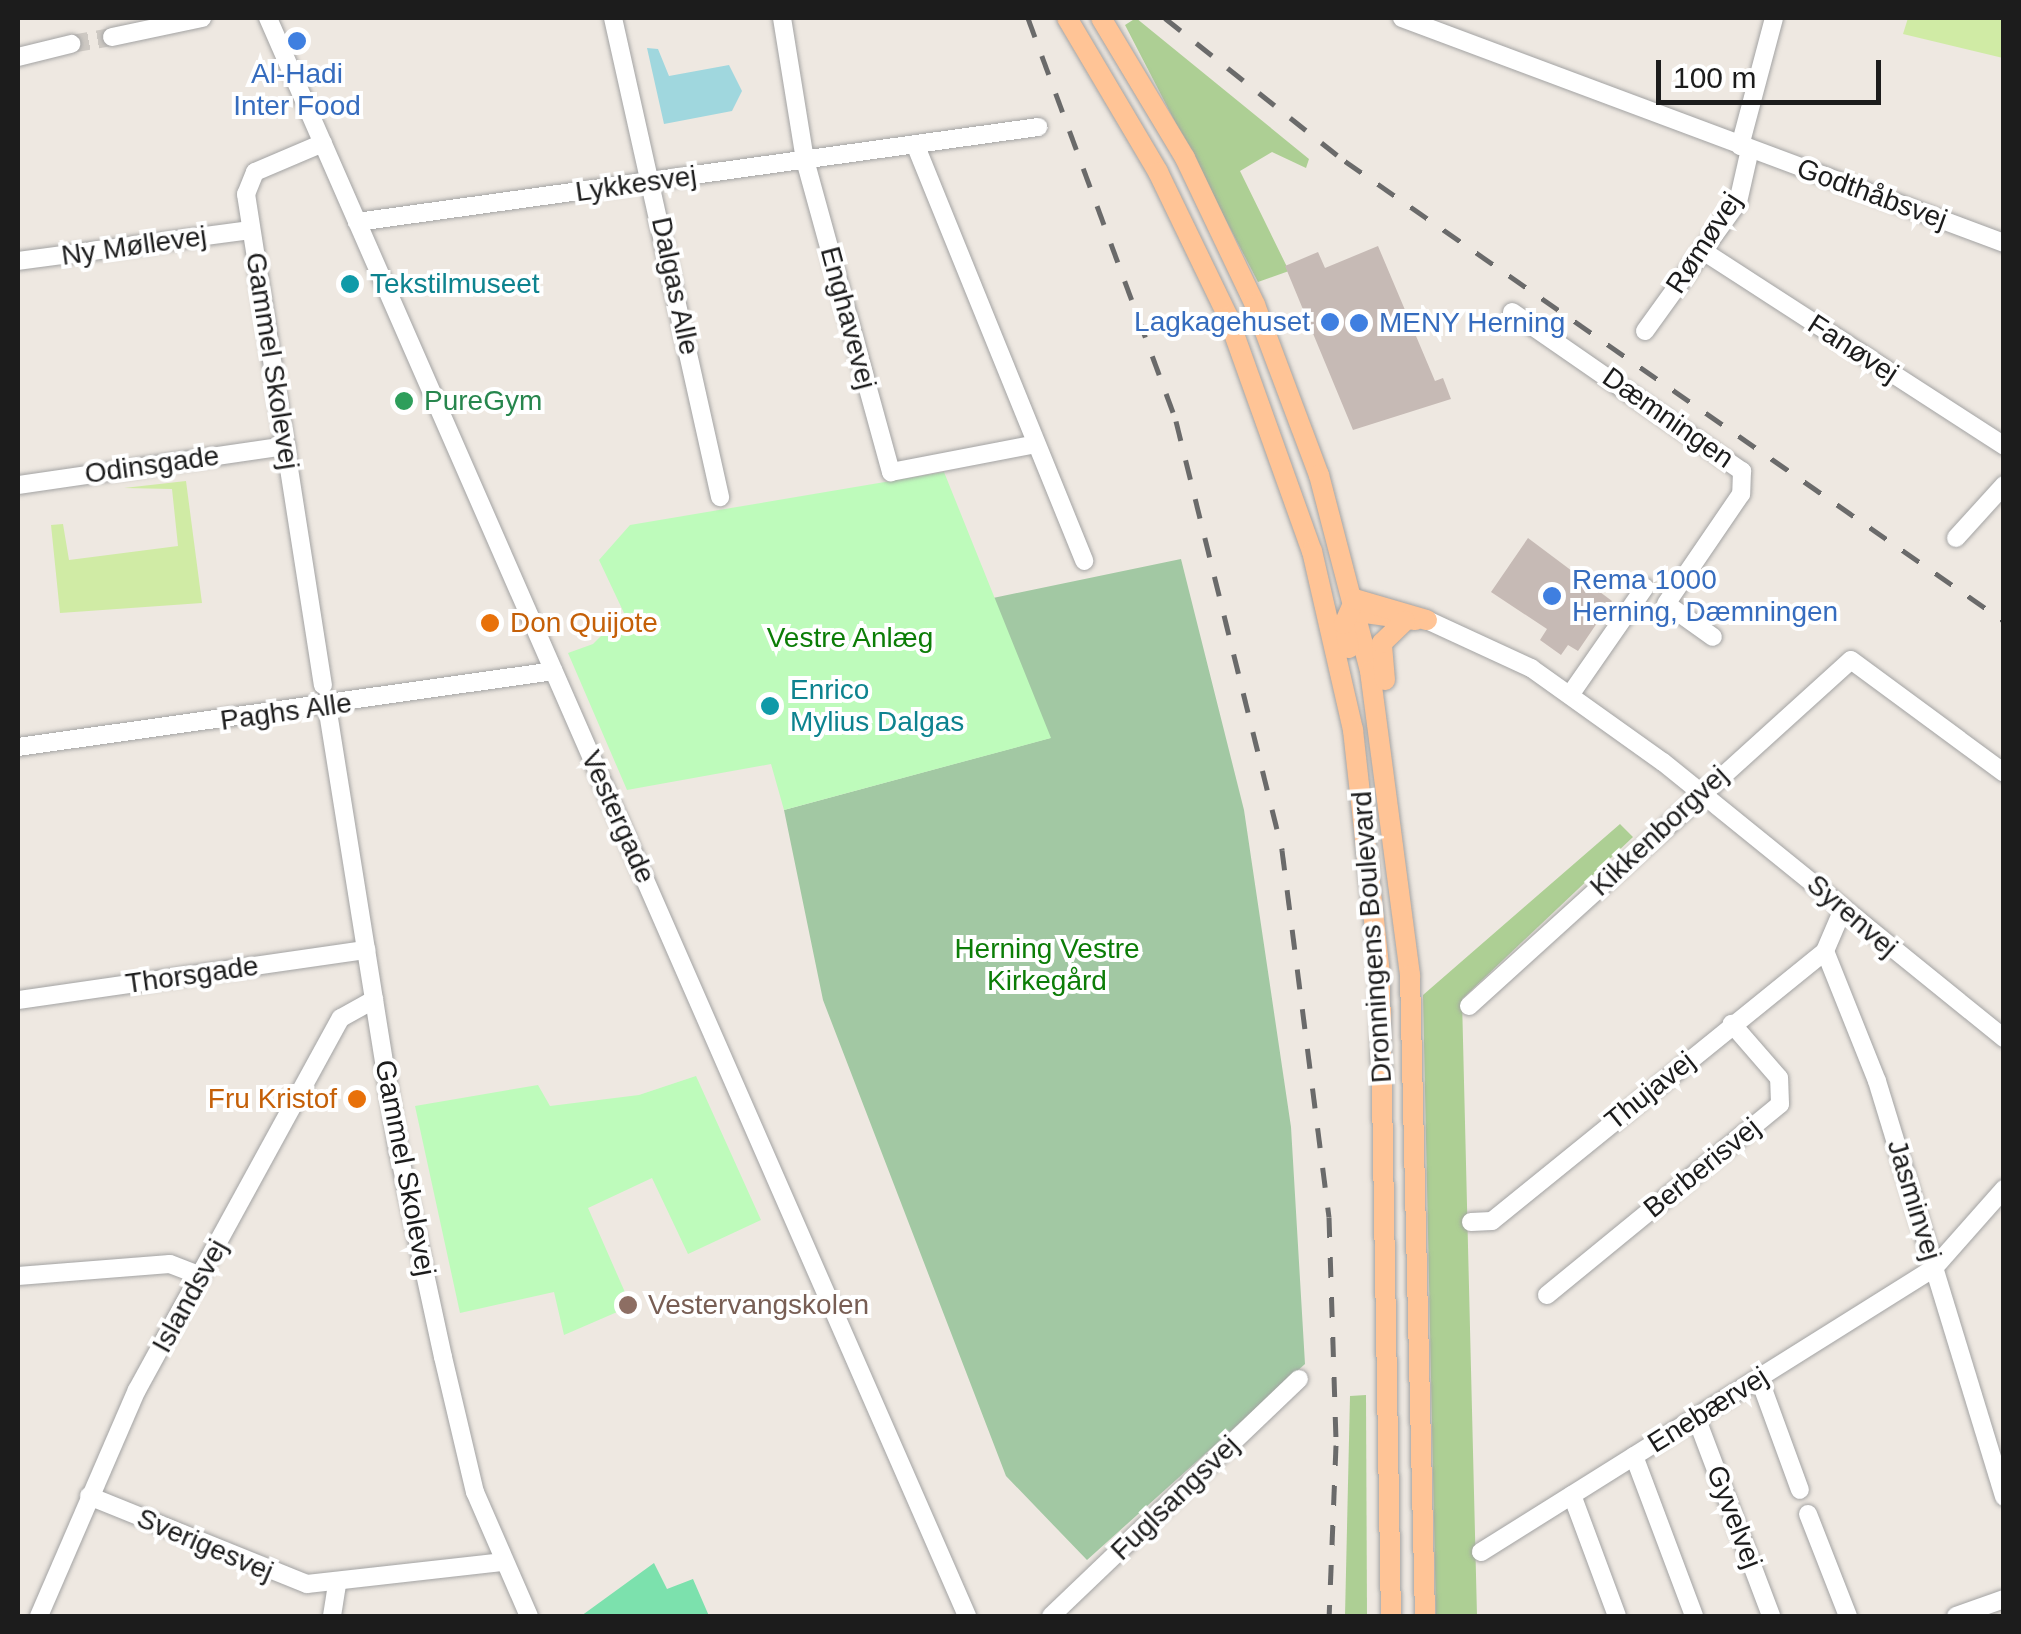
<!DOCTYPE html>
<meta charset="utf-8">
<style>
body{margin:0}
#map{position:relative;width:2021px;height:1634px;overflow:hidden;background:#eee8e1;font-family:Helvetica,sans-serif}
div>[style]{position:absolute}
.grass>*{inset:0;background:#d0eba5}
.forest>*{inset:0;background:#adcf94}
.cemetery>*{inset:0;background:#a2c8a3}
.park>*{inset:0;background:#befbbb}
.pitch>*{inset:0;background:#7ce1ad}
.water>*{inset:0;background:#a0d7de}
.building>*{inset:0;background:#c6bab5}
.minor-tunnel>*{height:18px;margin-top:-9px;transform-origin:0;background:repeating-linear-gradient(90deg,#cec9c3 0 18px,transparent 0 27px)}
.roads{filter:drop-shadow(0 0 2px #a3a3a3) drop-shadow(0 0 2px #a3a3a3)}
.minor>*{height:18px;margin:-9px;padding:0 9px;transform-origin:9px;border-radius:9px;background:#fff}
.major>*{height:20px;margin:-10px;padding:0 10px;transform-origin:10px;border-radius:10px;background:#ffc496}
.rail>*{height:5px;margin-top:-2.5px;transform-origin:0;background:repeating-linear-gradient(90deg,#6a6a6a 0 20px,transparent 0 40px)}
.dots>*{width:28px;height:28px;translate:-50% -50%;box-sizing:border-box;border:5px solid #fff;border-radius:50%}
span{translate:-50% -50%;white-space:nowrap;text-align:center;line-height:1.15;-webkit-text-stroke:8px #fff;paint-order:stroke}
.shop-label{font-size:28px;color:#366cbe}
.right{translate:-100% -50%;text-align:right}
.left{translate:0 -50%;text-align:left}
.street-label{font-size:28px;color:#1c1c1c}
.culture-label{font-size:28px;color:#0d838f}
.leisure-label{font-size:28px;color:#27864d}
.food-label{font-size:28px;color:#c56008}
.park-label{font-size:28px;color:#0c7d07}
.education-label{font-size:28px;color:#785e54}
.frame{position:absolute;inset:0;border:20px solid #1c1c1c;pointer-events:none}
.scale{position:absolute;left:1656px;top:60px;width:225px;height:45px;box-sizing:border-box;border:5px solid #1c1c1c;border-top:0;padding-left:12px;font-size:30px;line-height:35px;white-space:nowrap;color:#1c1c1c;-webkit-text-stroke:8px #fff;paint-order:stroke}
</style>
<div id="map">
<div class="grass">
<div style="clip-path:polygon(1908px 18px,2003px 18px,2003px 58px,1903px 34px)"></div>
<div style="clip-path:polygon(186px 481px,202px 603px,60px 613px,51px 525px,63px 524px,69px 560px,178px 546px,172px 489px,124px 488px)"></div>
</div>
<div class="forest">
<div style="clip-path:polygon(1136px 18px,1309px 159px,1306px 168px,1272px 152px,1240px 171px,1289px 271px,1258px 282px,1125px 25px)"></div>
<div style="clip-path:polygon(1620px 824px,1633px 837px,1462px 999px,1477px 1616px,1436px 1616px,1423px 995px)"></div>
<div style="clip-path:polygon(1366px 1395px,1367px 1616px,1345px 1616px,1350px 1396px)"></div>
</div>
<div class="cemetery">
<div style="clip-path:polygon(1181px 559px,1244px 810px,1291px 1127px,1305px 1364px,1087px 1560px,1006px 1476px,823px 1000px,784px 810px,1050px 738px,993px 598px)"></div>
</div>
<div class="park">
<div style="clip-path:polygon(944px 472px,1051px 738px,784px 810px,771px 764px,627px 790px,568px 653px,593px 644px,624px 613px,599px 560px,630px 525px)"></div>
<div style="clip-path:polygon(696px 1076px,761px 1220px,688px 1254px,652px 1178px,588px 1208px,631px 1306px,564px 1335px,554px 1292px,460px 1313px,415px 1106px,538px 1085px,550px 1106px,639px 1095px)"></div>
</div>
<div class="pitch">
<div style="clip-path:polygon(654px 1563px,667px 1589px,693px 1579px,709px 1616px,581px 1616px)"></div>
</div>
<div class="water">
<div style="clip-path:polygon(647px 48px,658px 49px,669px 76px,729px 65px,742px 91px,732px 111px,664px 124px)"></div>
</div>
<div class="building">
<div style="clip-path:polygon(1378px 246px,1435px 381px,1443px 378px,1451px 399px,1353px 430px,1285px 266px,1318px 252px,1325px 268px)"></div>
<div style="clip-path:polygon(1528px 538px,1612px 601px,1578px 651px,1568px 645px,1561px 655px,1540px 640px,1547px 629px,1491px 592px)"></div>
</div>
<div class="minor-tunnel">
<div style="left:71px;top:44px;width:42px;rotate:-9.7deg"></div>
</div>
<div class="roads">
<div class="minor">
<div style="left:268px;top:18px;width:1744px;rotate:66.37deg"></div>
<div style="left:613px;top:18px;width:491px;rotate:77.4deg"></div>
<div style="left:782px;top:18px;width:144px;rotate:80.8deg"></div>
<div style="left:805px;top:160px;width:324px;rotate:74.6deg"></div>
<div style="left:891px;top:472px;width:148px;rotate:-10.9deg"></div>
<div style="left:1402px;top:18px;width:643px;rotate:20.49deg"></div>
<div style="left:112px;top:37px;width:92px;rotate:-11.9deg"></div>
<div style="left:18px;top:57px;width:55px;rotate:-13.8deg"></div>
<div style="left:323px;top:143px;width:74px;rotate:156.9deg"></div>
<div style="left:255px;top:172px;width:24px;rotate:112deg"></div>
<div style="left:246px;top:194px;width:497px;rotate:81.1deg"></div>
<div style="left:915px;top:144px;width:450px;rotate:67.9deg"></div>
<div style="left:1740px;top:146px;width:132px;rotate:-75.1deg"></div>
<div style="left:357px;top:222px;width:688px;rotate:-7.94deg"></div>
<div style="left:1703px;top:251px;width:359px;rotate:32.9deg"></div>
<div style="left:18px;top:261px;width:235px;rotate:-7.6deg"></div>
<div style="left:1512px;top:312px;width:280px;rotate:34.7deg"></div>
<div style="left:1742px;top:471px;width:23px;rotate:92deg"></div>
<div style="left:1741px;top:494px;width:133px;rotate:124.3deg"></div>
<div style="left:1645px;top:331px;width:159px;rotate:-54.2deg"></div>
<div style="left:1738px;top:202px;width:54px;rotate:-77.2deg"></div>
<div style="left:18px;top:485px;width:271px;rotate:-8.3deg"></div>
<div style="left:1956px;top:538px;width:72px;rotate:-47.8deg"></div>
<div style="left:1668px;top:605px;width:55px;rotate:35.4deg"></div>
<div style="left:1427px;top:620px;width:115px;rotate:24.8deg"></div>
<div style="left:1531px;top:668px;width:162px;rotate:35.5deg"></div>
<div style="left:1663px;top:762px;width:439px;rotate:39deg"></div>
<div style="left:1570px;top:695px;width:131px;rotate:-55.2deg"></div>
<div style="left:327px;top:706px;width:449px;rotate:80.9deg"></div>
<div style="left:398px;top:1149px;width:213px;rotate:77.8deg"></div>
<div style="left:443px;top:1357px;width:139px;rotate:76.7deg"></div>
<div style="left:475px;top:1492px;width:135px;rotate:66.5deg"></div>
<div style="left:18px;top:747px;width:541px;rotate:-8.07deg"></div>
<div style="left:1843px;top:909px;width:46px;rotate:113.2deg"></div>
<div style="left:1825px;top:951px;width:140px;rotate:68.2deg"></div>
<div style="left:1877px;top:1081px;width:435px;rotate:73deg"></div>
<div style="left:18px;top:1000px;width:352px;rotate:-8.2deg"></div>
<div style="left:1469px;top:1006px;width:515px;rotate:-42.17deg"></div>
<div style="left:1851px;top:660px;width:190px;rotate:36.4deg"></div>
<div style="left:1471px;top:1222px;width:21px;rotate:-3deg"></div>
<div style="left:1492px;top:1221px;width:429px;rotate:-39deg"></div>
<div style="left:18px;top:1276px;width:152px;rotate:-4.5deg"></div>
<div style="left:170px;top:1264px;width:33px;rotate:21deg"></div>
<div style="left:1547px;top:1295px;width:301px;rotate:-39.3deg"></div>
<div style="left:1780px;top:1104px;width:26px;rotate:-92deg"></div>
<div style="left:1779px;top:1078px;width:72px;rotate:-131deg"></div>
<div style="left:1759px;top:1378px;width:119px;rotate:69.9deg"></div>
<div style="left:1696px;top:1417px;width:213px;rotate:69.3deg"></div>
<div style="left:1634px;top:1456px;width:171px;rotate:69.4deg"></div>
<div style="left:1572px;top:1495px;width:129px;rotate:69.6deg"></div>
<div style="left:89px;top:1496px;width:235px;rotate:22deg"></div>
<div style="left:307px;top:1584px;width:196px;rotate:-6.4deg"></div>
<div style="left:1808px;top:1514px;width:110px;rotate:68.6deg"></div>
<div style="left:1481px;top:1552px;width:535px;rotate:-32.08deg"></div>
<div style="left:1934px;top:1268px;width:106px;rotate:-48.5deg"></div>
<div style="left:39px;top:1616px;width:246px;rotate:-66.6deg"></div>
<div style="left:137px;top:1390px;width:424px;rotate:-61.3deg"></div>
<div style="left:341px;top:1018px;width:38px;rotate:-29deg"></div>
<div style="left:332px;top:1616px;width:32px;rotate:-81deg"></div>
<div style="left:1051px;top:1616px;width:343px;rotate:-43.7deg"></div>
<div style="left:1956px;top:1616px;width:51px;rotate:-19.5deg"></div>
</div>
<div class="major">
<div style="left:1067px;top:18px;width:179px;rotate:59.4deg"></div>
<div style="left:1158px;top:172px;width:161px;rotate:64.2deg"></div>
<div style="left:1228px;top:317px;width:249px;rotate:70.3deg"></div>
<div style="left:1312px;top:551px;width:184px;rotate:77.1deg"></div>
<div style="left:1353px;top:730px;width:247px;rotate:83.7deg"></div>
<div style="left:1380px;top:976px;width:640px;rotate:89.02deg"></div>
<div style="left:1101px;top:18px;width:163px;rotate:59deg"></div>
<div style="left:1185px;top:158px;width:163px;rotate:64.5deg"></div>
<div style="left:1255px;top:305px;width:182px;rotate:69.4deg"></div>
<div style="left:1319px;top:475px;width:203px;rotate:75.4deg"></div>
<div style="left:1370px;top:671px;width:307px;rotate:82.5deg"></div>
<div style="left:1410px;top:975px;width:641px;rotate:88.66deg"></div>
<div style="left:1351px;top:611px;width:65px;rotate:8deg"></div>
<div style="left:1349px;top:648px;width:25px;rotate:-102deg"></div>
<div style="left:1344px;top:624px;width:27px;rotate:-66deg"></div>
<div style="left:1355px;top:599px;width:75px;rotate:16.3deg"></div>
<div style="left:1385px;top:680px;width:37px;rotate:-95deg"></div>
<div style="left:1382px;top:643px;width:32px;rotate:-44deg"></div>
</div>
</div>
<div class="rail">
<div style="left:1028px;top:18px;width:429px;rotate:69.8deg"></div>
<div style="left:1176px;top:421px;width:442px;rotate:76.1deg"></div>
<div style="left:1282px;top:850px;width:370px;rotate:82.7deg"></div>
<div style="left:1329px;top:1217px;width:228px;rotate:88.2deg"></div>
<div style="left:1336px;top:1445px;width:171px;rotate:92.3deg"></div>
<div style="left:1165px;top:18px;width:230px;rotate:38.5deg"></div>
<div style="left:1345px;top:161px;width:804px;rotate:34.92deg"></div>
</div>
<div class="dots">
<div style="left:297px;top:41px;background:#3f7fe0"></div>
<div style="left:350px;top:284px;background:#0f9aa8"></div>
<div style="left:1330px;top:322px;background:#3f7fe0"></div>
<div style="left:1359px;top:323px;background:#3f7fe0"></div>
<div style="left:404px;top:401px;background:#2e9e5b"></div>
<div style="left:1552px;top:596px;background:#3f7fe0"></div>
<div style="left:490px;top:623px;background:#e8710a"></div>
<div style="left:770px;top:706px;background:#0f9aa8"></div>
<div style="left:357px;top:1099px;background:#e8710a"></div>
<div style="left:628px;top:1305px;background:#8d6e63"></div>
</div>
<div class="shop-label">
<span style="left:297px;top:90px">Al-Hadi<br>Inter Food</span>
<span class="right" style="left:1310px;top:322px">Lagkagehuset</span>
<span class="left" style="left:1379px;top:323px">MENY Herning</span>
<span class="left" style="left:1572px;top:596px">Rema 1000<br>Herning, Dæmningen</span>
</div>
<div class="street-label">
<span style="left:636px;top:184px;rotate:-8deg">Lykkesvej</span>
<span style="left:1872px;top:194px;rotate:20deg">Godthåbsvej</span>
<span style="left:1704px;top:243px;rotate:-57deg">Rømøvej</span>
<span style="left:134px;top:246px;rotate:-8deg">Ny Møllevej</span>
<span style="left:675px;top:286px;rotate:78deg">Dalgas Alle</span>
<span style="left:848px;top:318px;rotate:75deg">Enghavevej</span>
<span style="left:1853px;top:349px;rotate:33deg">Fanøvej</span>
<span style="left:272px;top:361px;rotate:81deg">Gammel Skolevej</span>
<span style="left:1668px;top:418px;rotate:35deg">Dæmningen</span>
<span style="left:152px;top:465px;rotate:-8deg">Odinsgade</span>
<span style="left:286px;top:712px;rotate:-8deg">Paghs Alle</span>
<span style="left:618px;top:817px;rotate:66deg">Vestergade</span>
<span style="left:1659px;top:831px;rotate:-43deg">Kikkenborgvej</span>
<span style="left:1852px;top:916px;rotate:41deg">Syrenvej</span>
<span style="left:1372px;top:937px;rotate:-94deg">Dronningens Boulevard</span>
<span style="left:192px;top:975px;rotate:-8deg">Thorsgade</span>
<span style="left:1650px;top:1091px;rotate:-39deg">Thujavej</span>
<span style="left:405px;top:1168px;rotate:79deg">Gammel Skolevej</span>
<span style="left:1702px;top:1168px;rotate:-39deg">Berberisvej</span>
<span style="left:1914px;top:1200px;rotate:73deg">Jasminvej</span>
<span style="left:190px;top:1296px;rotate:-61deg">Islandsvej</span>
<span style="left:1708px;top:1410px;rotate:-32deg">Enebærvej</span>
<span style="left:1175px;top:1498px;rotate:-44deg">Fuglsangsvej</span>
<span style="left:1734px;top:1517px;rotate:69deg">Gyvelvej</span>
<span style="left:205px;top:1545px;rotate:23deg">Sverigesvej</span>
</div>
<div class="culture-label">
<span class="left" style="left:370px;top:284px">Tekstilmuseet</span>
<span class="left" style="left:790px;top:706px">Enrico<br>Mylius Dalgas</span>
</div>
<div class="leisure-label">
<span class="left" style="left:424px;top:401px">PureGym</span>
</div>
<div class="food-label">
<span class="left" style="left:510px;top:623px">Don Quijote</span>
<span class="right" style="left:337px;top:1099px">Fru Kristof</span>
</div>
<div class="park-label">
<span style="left:850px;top:638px">Vestre Anlæg</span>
<span style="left:1047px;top:965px">Herning Vestre<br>Kirkegård</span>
</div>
<div class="education-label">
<span class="left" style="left:648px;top:1305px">Vestervangskolen</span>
</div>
<div class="frame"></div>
<div class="scale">100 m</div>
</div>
